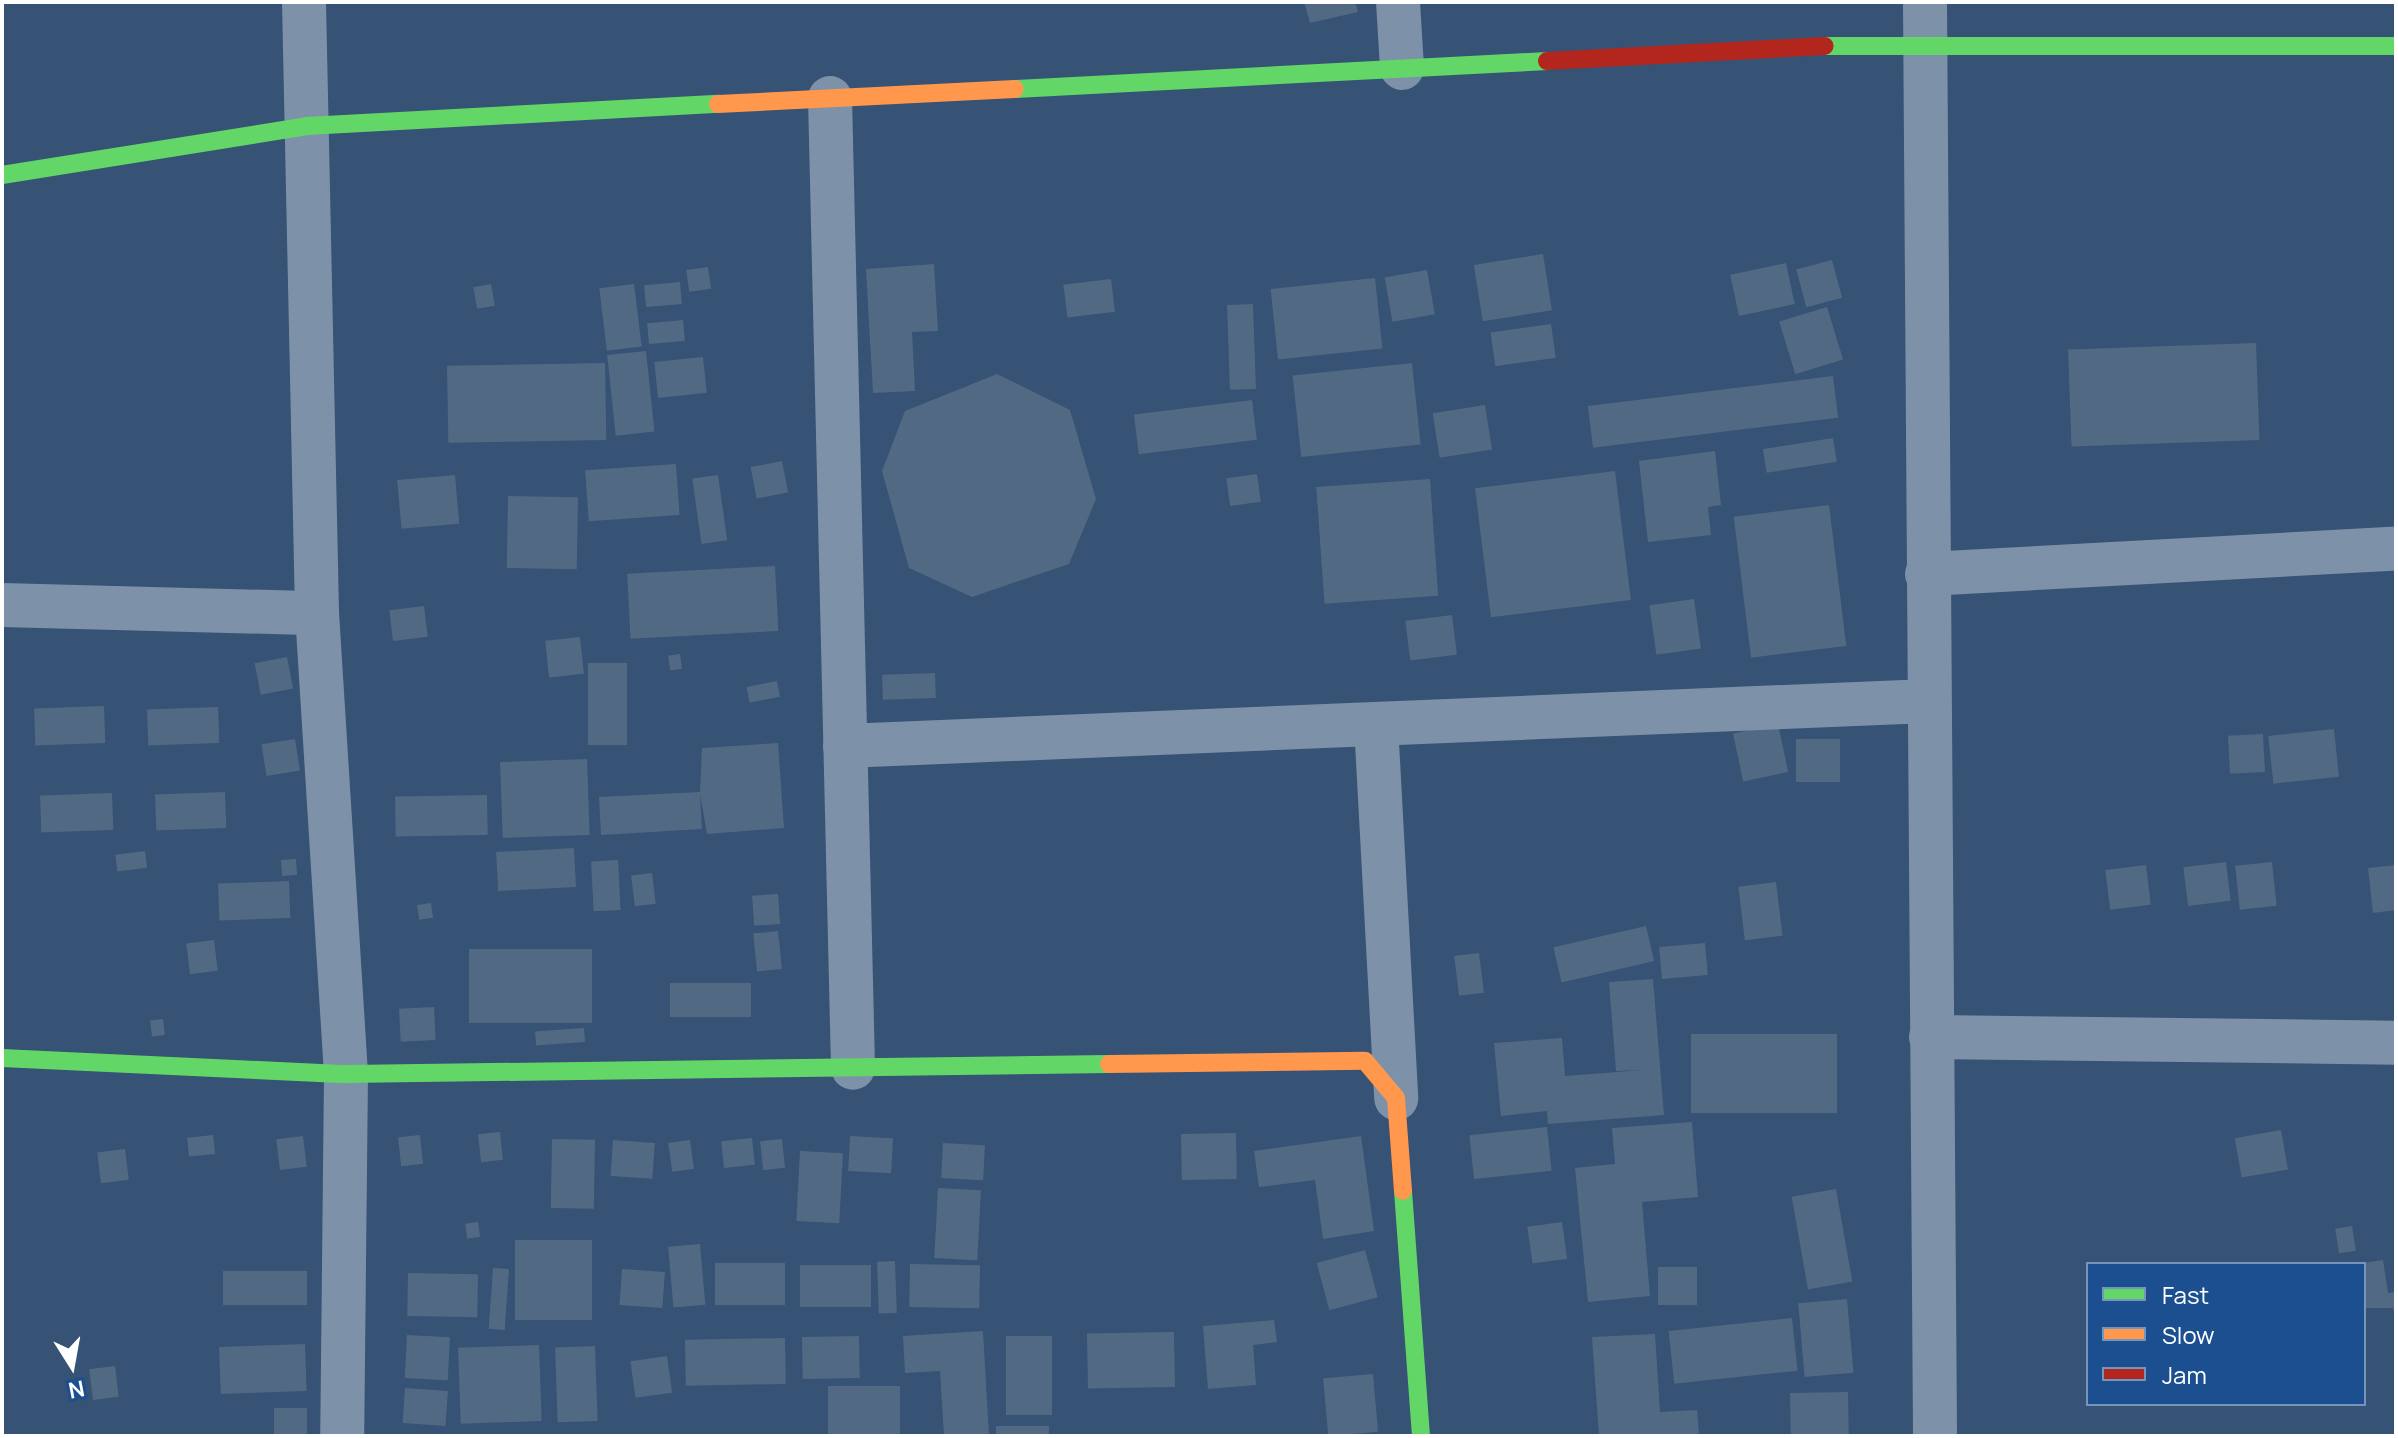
<!DOCTYPE html>
<style>
body{margin:0}
#map{position:relative;width:2398px;height:1438px;overflow:hidden;background:#365274;font-family:Manrope,sans-serif}
div>[style]{position:absolute}
.building>*{inset:0;background:#526984;transform-origin:0 0}
.street>*{height:44px;margin:-22px;padding:0 22px;transform-origin:22px;border-radius:22px;background:#7d92a8}
.fast>*{height:18px;margin:-9px;padding:0 9px;transform-origin:9px;border-radius:9px;background:#63d668}
.slow>*{height:18px;margin:-9px;padding:0 9px;transform-origin:9px;border-radius:9px;background:#ff974d}
.jam>*{height:18px;margin:-9px;padding:0 9px;transform-origin:9px;border-radius:9px;background:#b3261e}
span{translate:-50% -50%;white-space:nowrap;text-align:center;line-height:1.15;-webkit-text-stroke:6px #1b4f8f;paint-order:stroke}
.frame{position:absolute;inset:0;border:4px solid #fff;pointer-events:none}
.legend{position:absolute;left:2086px;top:1262px;width:280px;height:144px;box-sizing:border-box;background:#1b4f8f;border:2px solid #7695bc;margin:0;padding:10px 14px;list-style:none;font-size:24px;color:#fff}
.legend li{display:flex;align-items:center;gap:16px;height:40px}
.legend b{width:40px;border:2px solid #7695bc}
.north{position:absolute;left:32px;top:1326px;width:80px;height:80px;-webkit-text-stroke:6px #1b4f8f;paint-order:stroke;rotate:169deg;font-size:22px;font-weight:700;line-height:32px;text-align:center;color:#fff}
.north::after{content:'';display:block;margin:auto;width:28px;height:36px;background:#fff;clip-path:polygon(50% 0,100% 100%,50% 72%,0 100%)}
</style>
<div id="map">
<div class="building">
<div style="clip-path:polygon(1304px 2px,1355px 2px,1358px 12px,1310px 23px)"></div>
<div style="left:1543px;top:254px;width:57px;height:70px;rotate:81deg"></div>
<div style="left:1832px;top:260px;width:39px;height:37px;rotate:75deg"></div>
<div style="left:1786px;top:263px;width:42px;height:57px;rotate:78deg"></div>
<div style="clip-path:polygon(934px 264px,938px 331px,912px 332px,915px 391px,873px 393px,866px 269px)"></div>
<div style="left:708px;top:267px;width:22px;height:22px;rotate:82deg"></div>
<div style="left:1427px;top:270px;width:45px;height:43px;rotate:80deg"></div>
<div style="left:1375px;top:278px;width:71px;height:105px;rotate:84deg"></div>
<div style="left:1111px;top:279px;width:33px;height:48px;rotate:83deg"></div>
<div style="left:680px;top:282px;width:22px;height:36px;rotate:85deg"></div>
<div style="left:491px;top:284px;width:22px;height:18px;rotate:80deg"></div>
<div style="left:634px;top:284px;width:63px;height:35px;rotate:83deg"></div>
<div style="left:1253px;top:304px;width:85px;height:26px;rotate:88deg"></div>
<div style="left:1827px;top:307px;width:55px;height:50px;rotate:73deg"></div>
<div style="left:683px;top:320px;width:21px;height:36px;rotate:85deg"></div>
<div style="left:1551px;top:324px;width:34px;height:61px;rotate:82deg"></div>
<div style="left:2256px;top:343px;width:97px;height:188px;rotate:88deg"></div>
<div style="left:646px;top:351px;width:81px;height:39px;rotate:84deg"></div>
<div style="left:703px;top:357px;width:36px;height:49px;rotate:84deg"></div>
<div style="left:605px;top:363px;width:77px;height:158px;rotate:89deg"></div>
<div style="left:1412px;top:363px;width:82px;height:120px;rotate:84deg"></div>
<div style="clip-path:polygon(997px 374px,1070px 410px,1096px 499px,1069px 564px,972px 597px,909px 568px,882px 471px,905px 411px)"></div>
<div style="left:1833px;top:376px;width:42px;height:247px;rotate:83deg"></div>
<div style="left:1252px;top:400px;width:40px;height:119px;rotate:83deg"></div>
<div style="left:1485px;top:405px;width:45px;height:53px;rotate:81deg"></div>
<div style="left:1833px;top:438px;width:24px;height:71px;rotate:81deg"></div>
<div style="clip-path:polygon(1715px 451px,1721px 505px,1708px 507px,1711px 535px,1648px 542px,1639px 461px)"></div>
<div style="left:782px;top:461px;width:32px;height:32px;rotate:79deg"></div>
<div style="left:676px;top:464px;width:51px;height:91px;rotate:86deg"></div>
<div style="left:1615px;top:471px;width:130px;height:141px;rotate:83deg"></div>
<div style="left:1257px;top:474px;width:28px;height:31px;rotate:82deg"></div>
<div style="left:455px;top:475px;width:49px;height:58px;rotate:85deg"></div>
<div style="left:718px;top:475px;width:66px;height:26px;rotate:82deg"></div>
<div style="left:1430px;top:479px;width:117px;height:114px;rotate:86deg"></div>
<div style="left:508px;top:496px;width:70px;height:72px;rotate:1deg"></div>
<div style="left:1829px;top:505px;width:142px;height:96px;rotate:83deg"></div>
<div style="left:775px;top:566px;width:65px;height:148px;rotate:87deg"></div>
<div style="left:1694px;top:599px;width:50px;height:45px;rotate:82deg"></div>
<div style="left:424px;top:606px;width:31px;height:35px;rotate:83deg"></div>
<div style="left:1452px;top:615px;width:40px;height:47px;rotate:83deg"></div>
<div style="left:580px;top:637px;width:37px;height:35px;rotate:84deg"></div>
<div style="left:680px;top:654px;width:15px;height:12px;rotate:82deg"></div>
<div style="left:287px;top:657px;width:32px;height:33px;rotate:79deg"></div>
<div style="left:588px;top:663px;width:39px;height:82px"></div>
<div style="left:935px;top:673px;width:25px;height:53px;rotate:88deg"></div>
<div style="left:777px;top:681px;width:16px;height:31px;rotate:79deg"></div>
<div style="left:104px;top:706px;width:37px;height:70px;rotate:88deg"></div>
<div style="left:218px;top:707px;width:36px;height:71px;rotate:88deg"></div>
<div style="left:1778px;top:724px;width:49px;height:46px;rotate:78deg"></div>
<div style="left:2334px;top:729px;width:48px;height:66px;rotate:84deg"></div>
<div style="left:2263px;top:734px;width:38px;height:35px;rotate:87deg"></div>
<div style="left:295px;top:739px;width:32px;height:34px;rotate:81deg"></div>
<div style="left:1796px;top:739px;width:44px;height:43px"></div>
<div style="clip-path:polygon(778px 743px,784px 828px,707px 834px,700px 794px,702px 829px,601px 835px,599px 797px,700px 792px,702px 748px)"></div>
<div style="left:587px;top:759px;width:76px;height:87px;rotate:88deg"></div>
<div style="left:225px;top:792px;width:36px;height:70px;rotate:88deg"></div>
<div style="left:112px;top:793px;width:37px;height:72px;rotate:88deg"></div>
<div style="left:487px;top:795px;width:40px;height:92px;rotate:89deg"></div>
<div style="left:574px;top:848px;width:39px;height:78px;rotate:87deg"></div>
<div style="left:145px;top:851px;width:17px;height:30px;rotate:83deg"></div>
<div style="left:296px;top:859px;width:16px;height:15px;rotate:86deg"></div>
<div style="left:618px;top:860px;width:50px;height:27px;rotate:87deg"></div>
<div style="left:2226px;top:862px;width:39px;height:43px;rotate:83deg"></div>
<div style="left:2272px;top:862px;width:44px;height:37px;rotate:84deg"></div>
<div style="left:2146px;top:865px;width:40px;height:41px;rotate:83deg"></div>
<div style="clip-path:polygon(2396px 865px,2396px 910px,2373px 913px,2368px 868px)"></div>
<div style="left:652px;top:873px;width:31px;height:21px;rotate:83deg"></div>
<div style="left:289px;top:881px;width:37px;height:71px;rotate:88deg"></div>
<div style="left:1776px;top:882px;width:54px;height:38px;rotate:83deg"></div>
<div style="left:778px;top:894px;width:30px;height:26px;rotate:86deg"></div>
<div style="left:431px;top:903px;width:15px;height:14px;rotate:82deg"></div>
<div style="left:1646px;top:926px;width:36px;height:95px;rotate:77deg"></div>
<div style="left:778px;top:931px;width:38px;height:25px;rotate:84deg"></div>
<div style="left:214px;top:940px;width:31px;height:28px;rotate:83deg"></div>
<div style="left:1705px;top:943px;width:32px;height:46px;rotate:85deg"></div>
<div style="left:592px;top:949px;width:74px;height:123px;rotate:90deg"></div>
<div style="left:1479px;top:953px;width:40px;height:25px;rotate:83deg"></div>
<div style="clip-path:polygon(1653px 979px,1664px 1115px,1548px 1124px,1547px 1111px,1501px 1116px,1494px 1043px,1562px 1038px,1565px 1076px,1643px 1070px,1616px 1071px,1609px 982px)"></div>
<div style="left:751px;top:983px;width:34px;height:81px;rotate:90deg"></div>
<div style="left:434px;top:1007px;width:33px;height:35px;rotate:87deg"></div>
<div style="left:163px;top:1019px;width:16px;height:13px;rotate:83deg"></div>
<div style="left:584px;top:1028px;width:14px;height:49px;rotate:86deg"></div>
<div style="left:1691px;top:1034px;width:146px;height:79px"></div>
<div style="clip-path:polygon(1692px 1122px,1698px 1197px,1642px 1202px,1650px 1296px,1588px 1302px,1575px 1168px,1615px 1164px,1612px 1128px)"></div>
<div style="left:1547px;top:1127px;width:44px;height:78px;rotate:84deg"></div>
<div style="left:2281px;top:1130px;width:40px;height:47px;rotate:80deg"></div>
<div style="left:500px;top:1132px;width:28px;height:22px;rotate:84deg"></div>
<div style="left:1236px;top:1133px;width:46px;height:55px;rotate:89deg"></div>
<div style="left:213px;top:1135px;width:19px;height:26px;rotate:84deg"></div>
<div style="left:420px;top:1135px;width:29px;height:22px;rotate:84deg"></div>
<div style="left:303px;top:1136px;width:31px;height:27px;rotate:83deg"></div>
<div style="left:850px;top:1136px;width:43px;height:35px;rotate:3deg"></div>
<div style="clip-path:polygon(1361px 1136px,1374px 1231px,1323px 1239px,1315px 1180px,1259px 1187px,1254px 1151px)"></div>
<div style="left:752px;top:1138px;width:27px;height:31px;rotate:84deg"></div>
<div style="left:552px;top:1139px;width:43px;height:69px;rotate:1deg"></div>
<div style="left:782px;top:1139px;width:29px;height:22px;rotate:84deg"></div>
<div style="left:613px;top:1140px;width:42px;height:36px;rotate:4deg"></div>
<div style="left:690px;top:1140px;width:29px;height:22px;rotate:82deg"></div>
<div style="left:943px;top:1143px;width:42px;height:35px;rotate:3deg"></div>
<div style="left:125px;top:1149px;width:31px;height:28px;rotate:83deg"></div>
<div style="left:800px;top:1151px;width:43px;height:70px;rotate:3deg"></div>
<div style="left:938px;top:1188px;width:43px;height:70px;rotate:3deg"></div>
<div style="left:1836px;top:1189px;width:94px;height:45px;rotate:80deg"></div>
<div style="left:478px;top:1222px;width:15px;height:13px;rotate:82deg"></div>
<div style="left:1562px;top:1222px;width:37px;height:35px;rotate:82deg"></div>
<div style="left:2352px;top:1226px;width:25px;height:17px;rotate:81deg"></div>
<div style="left:515px;top:1240px;width:77px;height:80px"></div>
<div style="left:700px;top:1244px;width:61px;height:32px;rotate:85deg"></div>
<div style="left:1365px;top:1250px;width:49px;height:50px;rotate:75deg"></div>
<div style="clip-path:polygon(2383px 1260px,2388px 1293px,2396px 1292px,2396px 1318px,2393px 1308px,2364px 1308px,2364px 1263px)"></div>
<div style="left:895px;top:1261px;width:52px;height:18px;rotate:88deg"></div>
<div style="left:715px;top:1263px;width:70px;height:42px"></div>
<div style="left:910px;top:1264px;width:70px;height:43px;rotate:1deg"></div>
<div style="left:800px;top:1265px;width:71px;height:42px"></div>
<div style="left:1658px;top:1267px;width:39px;height:38px"></div>
<div style="left:493px;top:1268px;width:16px;height:61px;rotate:4deg"></div>
<div style="left:622px;top:1269px;width:43px;height:36px;rotate:4deg"></div>
<div style="left:307px;top:1271px;width:34px;height:84px;rotate:90deg"></div>
<div style="left:408px;top:1273px;width:70px;height:43px;rotate:1deg"></div>
<div style="left:1847px;top:1299px;width:74px;height:49px;rotate:85deg"></div>
<div style="left:1792px;top:1318px;width:53px;height:124px;rotate:84deg"></div>
<div style="clip-path:polygon(1274px 1320px,1277px 1342px,1253px 1345px,1256px 1385px,1208px 1389px,1203px 1326px)"></div>
<div style="clip-path:polygon(983px 1331px,989px 1436px,944px 1436px,940px 1371px,905px 1373px,903px 1336px)"></div>
<div style="left:1174px;top:1332px;width:55px;height:87px;rotate:89deg"></div>
<div style="clip-path:polygon(1655px 1334px,1660px 1412px,1697px 1410px,1699px 1436px,1599px 1436px,1592px 1337px)"></div>
<div style="left:407px;top:1335px;width:43px;height:43px;rotate:3deg"></div>
<div style="left:859px;top:1336px;width:42px;height:57px;rotate:89deg"></div>
<div style="left:1006px;top:1336px;width:46px;height:79px"></div>
<div style="left:785px;top:1338px;width:46px;height:100px;rotate:89deg"></div>
<div style="left:305px;top:1344px;width:47px;height:86px;rotate:88deg"></div>
<div style="left:539px;top:1345px;width:76px;height:81px;rotate:88deg"></div>
<div style="left:595px;top:1346px;width:75px;height:40px;rotate:88deg"></div>
<div style="left:667px;top:1356px;width:37px;height:37px;rotate:82deg"></div>
<div style="left:115px;top:1366px;width:31px;height:26px;rotate:83deg"></div>
<div style="left:1373px;top:1374px;width:58px;height:50px;rotate:85deg"></div>
<div style="left:900px;top:1386px;width:50px;height:72px;rotate:90deg"></div>
<div style="left:405px;top:1388px;width:43px;height:35px;rotate:4deg"></div>
<div style="left:1848px;top:1392px;width:44px;height:58px;rotate:89deg"></div>
<div style="left:274px;top:1408px;width:33px;height:28px"></div>
<div style="left:1049px;top:1426px;width:10px;height:53px;rotate:90deg"></div>
</div>
<div class="street">
<div style="left:304px;top:2px;width:611px;rotate:88.78deg"></div>
<div style="left:317px;top:613px;width:462px;rotate:86.4deg"></div>
<div style="left:346px;top:1074px;width:362px;rotate:90.6deg"></div>
<div style="left:1398px;top:2px;width:66px;rotate:86.5deg"></div>
<div style="left:1925px;top:2px;width:1434px;rotate:89.6deg"></div>
<div style="left:830px;top:98px;width:970px;rotate:88.64deg"></div>
<div style="left:1927px;top:574px;width:470px;rotate:-3.1deg"></div>
<div style="left:2px;top:605px;width:315px;rotate:1.5deg"></div>
<div style="left:1376px;top:724px;width:375px;rotate:86.9deg"></div>
<div style="left:845px;top:746px;width:1084px;rotate:-2.38deg"></div>
<div style="left:1931px;top:1037px;width:465px;rotate:0.7deg"></div>
</div>
<div class="fast">
<div style="left:1825px;top:46px;width:571px"></div>
<div style="left:1015px;top:89px;width:533px;rotate:-3.01deg"></div>
<div style="left:2px;top:175px;width:309px;rotate:-9.1deg"></div>
<div style="left:307px;top:126px;width:412px;rotate:-3.1deg"></div>
<div style="left:2px;top:1058px;width:344px;rotate:2.7deg"></div>
<div style="left:346px;top:1074px;width:763px;rotate:-0.75deg"></div>
<div style="left:1403px;top:1191px;width:246px;rotate:85.8deg"></div>
</div>
<div class="slow">
<div style="left:718px;top:104px;width:297px;rotate:-2.9deg"></div>
<div style="left:1109px;top:1064px;width:256px;rotate:-0.7deg"></div>
<div style="left:1365px;top:1061px;width:48px;rotate:50deg"></div>
<div style="left:1396px;top:1098px;width:93px;rotate:85.7deg"></div>
</div>
<div class="jam">
<div style="left:1547px;top:61px;width:278px;rotate:-3.1deg"></div>
</div>
<div class="frame"></div>
<ul class="legend">
<li><b style="height:10px;background:#63d668"></b>Fast</li>
<li><b style="height:10px;background:#ff974d"></b>Slow</li>
<li><b style="height:10px;background:#b3261e"></b>Jam</li>
</ul>
<div class="north">N</div>
</div>
